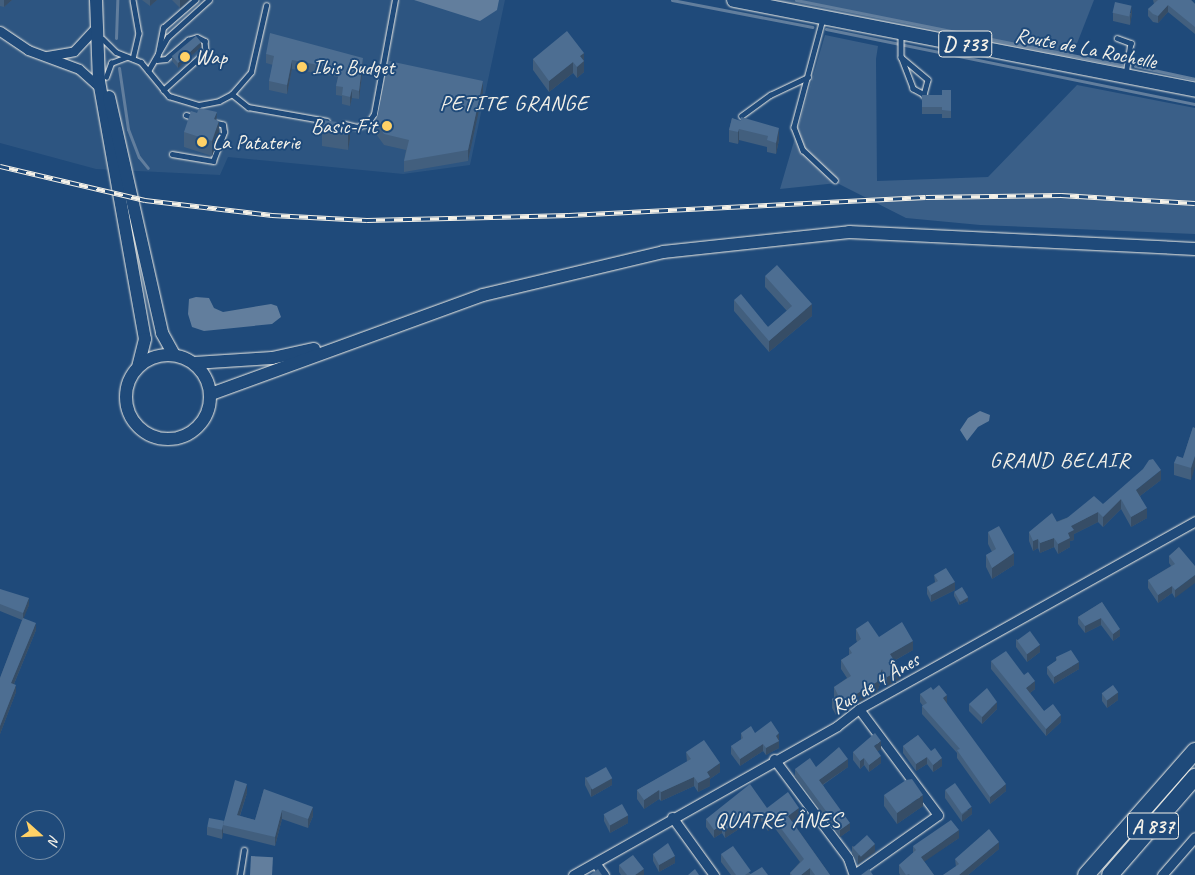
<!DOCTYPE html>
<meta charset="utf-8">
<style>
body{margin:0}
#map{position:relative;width:1195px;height:875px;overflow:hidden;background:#1f4a7a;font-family:Caveat,sans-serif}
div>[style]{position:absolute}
.built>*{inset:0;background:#2d5581}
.green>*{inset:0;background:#3a5f88}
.water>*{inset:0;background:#627e9d;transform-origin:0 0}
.stream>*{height:3px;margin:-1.5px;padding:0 1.5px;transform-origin:1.5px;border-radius:1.5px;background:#627e9d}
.roads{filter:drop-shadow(0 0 1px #f4f1e8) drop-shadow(0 0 1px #f4f1e8)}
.lane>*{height:4.5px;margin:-2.25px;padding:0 2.25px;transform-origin:2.25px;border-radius:2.25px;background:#1f4a7a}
.street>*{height:9px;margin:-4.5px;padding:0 4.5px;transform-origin:4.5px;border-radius:4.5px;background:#1f4a7a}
.secondary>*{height:12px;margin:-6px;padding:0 6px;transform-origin:6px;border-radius:6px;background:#1f4a7a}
.secondary>.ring{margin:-6px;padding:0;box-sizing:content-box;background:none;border:12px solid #1f4a7a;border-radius:50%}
.primary>*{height:14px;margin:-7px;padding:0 7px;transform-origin:7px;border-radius:7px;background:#1f4a7a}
.highway>*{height:16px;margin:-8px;padding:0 8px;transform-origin:8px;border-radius:8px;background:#1f4a7a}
.rail>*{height:5px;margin-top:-2.5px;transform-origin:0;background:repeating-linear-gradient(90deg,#1f4a7a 0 9px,#f4f1e8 0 18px);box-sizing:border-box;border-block:1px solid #f4f1e8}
.wall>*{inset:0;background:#425f7e}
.shaded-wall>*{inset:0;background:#364d66}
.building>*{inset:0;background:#4d6e92;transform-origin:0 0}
.dots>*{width:14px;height:14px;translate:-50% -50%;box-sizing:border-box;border:2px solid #1f4a7a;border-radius:50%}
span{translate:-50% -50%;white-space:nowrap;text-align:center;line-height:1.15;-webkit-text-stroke:4px #1f4a7a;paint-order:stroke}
.shield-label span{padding:1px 4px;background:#1f4a7a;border:1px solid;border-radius:4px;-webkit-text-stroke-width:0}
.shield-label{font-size:20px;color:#f4f1e8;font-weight:700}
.street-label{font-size:21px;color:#f4f1e8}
.poi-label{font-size:21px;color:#f4f1e8}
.left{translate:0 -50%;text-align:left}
.right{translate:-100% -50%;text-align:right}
.neighbourhood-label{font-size:22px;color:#f4f1e8;letter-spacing:1px}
.north{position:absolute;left:15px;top:810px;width:50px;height:50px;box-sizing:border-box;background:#1f4a7a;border:1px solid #748da6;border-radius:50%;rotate:110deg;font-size:14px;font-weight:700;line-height:20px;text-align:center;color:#f4f1e8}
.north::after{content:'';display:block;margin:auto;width:18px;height:22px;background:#ffd166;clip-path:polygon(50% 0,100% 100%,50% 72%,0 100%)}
</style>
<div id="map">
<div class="built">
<div style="clip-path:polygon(0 0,505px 0,470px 165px,403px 174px,228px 157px,220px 175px,96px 169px,0 143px)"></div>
</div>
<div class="green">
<div style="clip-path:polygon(734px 0,1094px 0,1069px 64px)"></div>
<div style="clip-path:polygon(825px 35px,878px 46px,876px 59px,877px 181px,988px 177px,1077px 85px,1195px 108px,1195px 234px,980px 225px,906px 218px,837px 183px,780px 189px)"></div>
</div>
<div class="water">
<div style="clip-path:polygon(414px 0,499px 0,497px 10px,480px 21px)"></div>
<div style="clip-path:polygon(196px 297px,209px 298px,214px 308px,223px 312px,271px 304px,277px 306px,281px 317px,272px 324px,204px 331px,192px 327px,188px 314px,189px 299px)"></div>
<div style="clip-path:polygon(980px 411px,990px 415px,989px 421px,978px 427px,967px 441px,960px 430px,968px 418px)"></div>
<div style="left:251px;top:856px;width:22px;height:19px;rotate:3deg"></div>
</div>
<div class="stream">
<div style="left:672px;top:0;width:143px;rotate:10.9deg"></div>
<div style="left:796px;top:0;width:332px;rotate:11.3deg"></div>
<div style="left:826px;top:29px;width:377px;rotate:11.5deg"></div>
<div style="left:116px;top:38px;width:38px;rotate:-88deg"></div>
<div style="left:1135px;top:66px;width:61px;rotate:12.2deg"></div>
<div style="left:119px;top:68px;width:62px;rotate:81.6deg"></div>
<div style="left:128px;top:129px;width:30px;rotate:69deg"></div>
<div style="left:139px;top:157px;width:14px;rotate:51deg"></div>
</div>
<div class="roads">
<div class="lane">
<div style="left:133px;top:0;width:34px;rotate:80deg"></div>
<div style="left:139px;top:33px;width:26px;rotate:103deg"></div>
<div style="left:823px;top:19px;width:112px;rotate:105deg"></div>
<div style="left:794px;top:127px;width:25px;rotate:69deg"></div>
<div style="left:803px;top:150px;width:44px;rotate:43.2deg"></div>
<div style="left:901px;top:35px;width:22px;rotate:90deg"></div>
<div style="left:901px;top:57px;width:35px;rotate:40deg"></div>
<div style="left:928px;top:80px;width:16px;rotate:105deg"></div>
<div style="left:924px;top:95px;width:13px;rotate:-151deg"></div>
<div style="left:913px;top:89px;width:34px;rotate:-111deg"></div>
<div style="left:1117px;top:38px;width:15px;rotate:20deg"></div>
<div style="left:1131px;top:43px;width:31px;rotate:99deg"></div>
<div style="left:103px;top:39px;width:18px;rotate:45deg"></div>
<div style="left:116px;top:52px;width:27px;rotate:22deg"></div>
<div style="left:141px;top:62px;width:44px;rotate:50.5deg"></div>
<div style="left:169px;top:96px;width:31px;rotate:17deg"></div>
<div style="left:199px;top:105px;width:20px;rotate:-11deg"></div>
<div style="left:219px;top:101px;width:15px;rotate:-28deg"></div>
<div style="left:232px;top:94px;width:29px;rotate:-49deg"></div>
<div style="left:251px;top:72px;width:68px;rotate:-77.2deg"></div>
<div style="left:157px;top:59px;width:32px;rotate:-79deg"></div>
<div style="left:163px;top:28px;width:43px;rotate:-41.2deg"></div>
<div style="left:157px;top:60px;width:9px;rotate:-6deg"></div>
<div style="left:166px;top:59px;width:29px;rotate:-41deg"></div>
<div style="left:188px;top:40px;width:9px;rotate:-18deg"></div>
<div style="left:197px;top:37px;width:9px;rotate:27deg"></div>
<div style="left:205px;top:41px;width:11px;rotate:85deg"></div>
<div style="left:206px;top:52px;width:57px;rotate:137.9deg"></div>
<div style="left:148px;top:71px;width:39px;rotate:-60deg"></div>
<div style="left:168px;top:37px;width:55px;rotate:-42.1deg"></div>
<div style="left:106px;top:77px;width:15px;rotate:-70deg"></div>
<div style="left:111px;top:63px;width:17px;rotate:-21deg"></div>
<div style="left:232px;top:94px;width:21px;rotate:39deg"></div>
<div style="left:248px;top:107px;width:80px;rotate:10deg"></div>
<div style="left:186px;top:115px;width:9px;rotate:18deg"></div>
<div style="left:741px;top:116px;width:36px;rotate:-36deg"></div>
<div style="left:770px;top:95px;width:42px;rotate:-25.3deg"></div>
<div style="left:345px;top:124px;width:12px;rotate:14deg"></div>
<div style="left:357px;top:127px;width:10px;rotate:-17deg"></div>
<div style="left:367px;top:124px;width:12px;rotate:-55deg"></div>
<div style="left:374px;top:114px;width:116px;rotate:-79.6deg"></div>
<div style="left:172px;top:154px;width:42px;rotate:9.7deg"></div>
<div style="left:213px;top:161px;width:31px;rotate:-69deg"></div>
<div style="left:224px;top:132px;width:7px;rotate:-98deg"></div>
<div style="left:223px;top:125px;width:8px;rotate:-166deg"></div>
<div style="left:240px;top:875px;width:25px;rotate:-81deg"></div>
</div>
<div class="street">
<div style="left:0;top:31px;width:34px;rotate:34deg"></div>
<div style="left:28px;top:50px;width:54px;rotate:20.4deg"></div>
<div style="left:79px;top:69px;width:28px;rotate:42deg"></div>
<div style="left:47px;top:56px;width:27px;rotate:-10deg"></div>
<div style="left:74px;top:51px;width:33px;rotate:-47deg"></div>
<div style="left:774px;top:759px;width:124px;rotate:53.2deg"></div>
<div style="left:848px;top:858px;width:18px;rotate:71deg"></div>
<div style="left:672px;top:817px;width:72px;rotate:54.1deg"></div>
<div style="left:595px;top:863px;width:15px;rotate:53deg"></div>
<div style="left:856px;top:873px;width:100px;rotate:-35.3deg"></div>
<div style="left:938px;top:815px;width:132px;rotate:-126.7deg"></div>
<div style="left:573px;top:875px;width:303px;rotate:-29.4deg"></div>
<div style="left:837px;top:726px;width:28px;rotate:-38deg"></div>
<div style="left:859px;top:709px;width:385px;rotate:-29.2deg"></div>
<div style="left:1162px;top:875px;width:50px;rotate:-49deg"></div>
</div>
<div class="secondary">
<div style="left:96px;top:0;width:81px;rotate:87.9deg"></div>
<div style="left:99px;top:81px;width:262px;rotate:79.9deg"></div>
<div style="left:145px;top:339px;width:29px;rotate:104deg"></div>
<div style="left:109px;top:97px;width:242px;rotate:77.3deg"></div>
<div style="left:162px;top:333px;width:25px;rotate:61deg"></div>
<div class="ring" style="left:126px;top:355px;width:72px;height:72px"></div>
<div style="left:194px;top:363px;width:78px;rotate:-3.7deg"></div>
<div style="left:272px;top:358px;width:43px;rotate:-12.1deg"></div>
<div style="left:211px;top:394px;width:289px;rotate:-20deg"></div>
<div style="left:483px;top:295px;width:185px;rotate:-13.4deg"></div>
<div style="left:663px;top:252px;width:187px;rotate:-6.1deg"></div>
<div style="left:849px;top:232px;width:346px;rotate:2.8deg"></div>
</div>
<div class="primary">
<div style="left:734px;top:0;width:470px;rotate:11deg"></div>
</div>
<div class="highway">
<div style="left:1086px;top:875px;width:165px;rotate:-48.7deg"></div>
<div style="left:1110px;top:875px;width:130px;rotate:-49.1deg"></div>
</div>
</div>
<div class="rail">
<div style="left:0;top:166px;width:149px;rotate:13.2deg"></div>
<div style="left:145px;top:200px;width:128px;rotate:6.7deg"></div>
<div style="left:272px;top:215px;width:95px;rotate:3deg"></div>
<div style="left:367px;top:220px;width:202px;rotate:-1.4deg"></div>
<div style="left:569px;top:215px;width:357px;rotate:-2.9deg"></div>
<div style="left:926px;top:197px;width:135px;rotate:-0.8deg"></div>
<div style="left:1061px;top:195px;width:134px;rotate:3.4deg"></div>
</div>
<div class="wall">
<div style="clip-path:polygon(0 0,12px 0,4px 7px,0 6px)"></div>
<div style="clip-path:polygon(142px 0,157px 0,150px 6px)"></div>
<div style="clip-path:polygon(172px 0,189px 0,180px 8px)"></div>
<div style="clip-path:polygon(1153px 0,1191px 0,1195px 4px,1195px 34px,1168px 12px,1158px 23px,1153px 22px,1148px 16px,1148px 9px,1154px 4px)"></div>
<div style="clip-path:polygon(1113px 13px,1132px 13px,1130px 25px,1113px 21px)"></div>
<div style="clip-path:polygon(201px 47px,178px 68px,172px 61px,172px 56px)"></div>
<div style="clip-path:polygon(584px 53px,584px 72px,577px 78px,573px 73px,549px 92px,533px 70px,533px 59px)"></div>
<div style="clip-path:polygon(266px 54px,363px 67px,359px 99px,352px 98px,350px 106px,342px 104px,342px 96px,336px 95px,336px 86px,338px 77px,292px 69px,287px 94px,269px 90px,269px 81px,273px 65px,266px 63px)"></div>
<div style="clip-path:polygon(951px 90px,951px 118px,942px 118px,942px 114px,922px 114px,922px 95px,942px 95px)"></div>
<div style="clip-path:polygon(483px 92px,468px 161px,404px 172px,404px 161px,406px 150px,384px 145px,376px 134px,376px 123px)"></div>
<div style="clip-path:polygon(732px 118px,779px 140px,776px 154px,767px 152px,767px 147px,739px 140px,738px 144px,729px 142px,729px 130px)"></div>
<div style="clip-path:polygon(217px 120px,219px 136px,212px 156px,184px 147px,184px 132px)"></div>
<div style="clip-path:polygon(350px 124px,350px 139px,348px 150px,322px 146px,322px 131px)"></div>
<div style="clip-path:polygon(765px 276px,812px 316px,769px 352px,734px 311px,734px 300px,768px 327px,787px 311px,765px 287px)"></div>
<div style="clip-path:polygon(1193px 427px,1191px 480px,1174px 475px,1174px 463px,1183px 458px)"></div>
<div style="clip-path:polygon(1161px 480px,1140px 496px,1147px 518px,1131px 527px,1121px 509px,1103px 527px,1098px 522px,1074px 534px,1074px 540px,1070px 541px,1070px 547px,1058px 554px,1054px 547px,1040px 553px,1038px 548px,1033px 551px,1029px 541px,1029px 532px,1103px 504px)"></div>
<div style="clip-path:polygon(988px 532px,1014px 565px,992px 579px,986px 567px,986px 555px,992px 552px,988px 544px)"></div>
<div style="clip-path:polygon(1179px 547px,1175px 598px,1172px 593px,1158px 603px,1148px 588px,1148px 580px,1171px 566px,1169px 563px,1169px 556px)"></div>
<div style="clip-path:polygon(934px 575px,955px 590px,931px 602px,927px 594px,927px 587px,935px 582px)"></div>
<div style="clip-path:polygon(0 589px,29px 605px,23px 618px,36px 630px,14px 684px,16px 692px,0 734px,0 678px,22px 620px,0 611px)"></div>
<div style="clip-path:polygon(954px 592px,968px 601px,959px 605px,954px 596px)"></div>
<div style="clip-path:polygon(1102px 602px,1120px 636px,1113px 641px,1101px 625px,1085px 633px,1078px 624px,1078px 617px)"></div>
<div style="clip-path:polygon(856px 629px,913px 650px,894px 661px,900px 679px,887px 686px,882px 678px,877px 692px,836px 715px,832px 708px,832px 699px,834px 698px,834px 687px,847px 678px,841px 669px,841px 660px,849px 655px,849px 648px,857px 642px,856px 639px)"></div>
<div style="clip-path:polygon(1016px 639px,1040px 652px,1027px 662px,1016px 647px)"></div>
<div style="clip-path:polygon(1056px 657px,1079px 669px,1054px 684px,1047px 674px,1047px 667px,1056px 661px)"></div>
<div style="clip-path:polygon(991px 661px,1024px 675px,1035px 689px,1030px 693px,1044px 711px,1061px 722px,1046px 736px,991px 669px)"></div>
<div style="clip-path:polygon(933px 690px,947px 703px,946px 703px,1006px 791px,990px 804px,957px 758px,957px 753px,922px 714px,922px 706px,923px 706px,920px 702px,920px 694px)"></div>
<div style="clip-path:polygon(1102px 693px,1118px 700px,1107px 708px,1102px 701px)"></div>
<div style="clip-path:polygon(969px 704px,997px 709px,982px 724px,969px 711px)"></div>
<div style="clip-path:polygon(741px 733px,755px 733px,779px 740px,779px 748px,766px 755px,763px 751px,740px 766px,731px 754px,731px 746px,741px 740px)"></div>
<div style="clip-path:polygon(918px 735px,942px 766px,933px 772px,927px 764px,916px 771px,903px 753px,903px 746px)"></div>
<div style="clip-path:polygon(881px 749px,877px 751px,881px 763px,869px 772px,864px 765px,860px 769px,853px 760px,853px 752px)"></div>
<div style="clip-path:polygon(686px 752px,720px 772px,710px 779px,710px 786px,698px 792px,694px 786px,661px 801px,659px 799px,644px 809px,637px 799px,637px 790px,687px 762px)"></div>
<div style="clip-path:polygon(816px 767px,848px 767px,823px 785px,850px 830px,840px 837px,795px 777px,795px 769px)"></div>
<div style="clip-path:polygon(585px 777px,612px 785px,591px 797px,585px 785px)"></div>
<div style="clip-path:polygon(264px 789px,313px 816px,308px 828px,282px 819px,275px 846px,223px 833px,222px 839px,207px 835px,207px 827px,224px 821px,247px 793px,240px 816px,255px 820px)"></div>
<div style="clip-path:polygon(945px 790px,972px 814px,962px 822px,945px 798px)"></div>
<div style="clip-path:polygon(884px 795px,923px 806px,897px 824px,884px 806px)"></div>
<div style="clip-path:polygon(767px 808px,799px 816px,792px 821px,830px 875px,790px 875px,790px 873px,800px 862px,774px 827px,768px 831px,761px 821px,748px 830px,745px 825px,725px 838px,722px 833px,714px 838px,706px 827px,706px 819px)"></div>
<div style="clip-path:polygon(604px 814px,628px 823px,610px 833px,604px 821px)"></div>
<div style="clip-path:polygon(959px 838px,924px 861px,934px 875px,900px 875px,899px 873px,899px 865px,913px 853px,913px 846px)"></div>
<div style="clip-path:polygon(852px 846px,875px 852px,858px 864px,852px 854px)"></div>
<div style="clip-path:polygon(999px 849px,968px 875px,943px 875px,956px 867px,955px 859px)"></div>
<div style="clip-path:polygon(653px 854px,675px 863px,659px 872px,653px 861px)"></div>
<div style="clip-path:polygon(721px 854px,751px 874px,768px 875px,731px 875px,721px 862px)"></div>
<div style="clip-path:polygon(619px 865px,644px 875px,621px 875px,619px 872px)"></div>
</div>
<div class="shaded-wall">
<div style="clip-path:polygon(4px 0,12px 0,4px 7px)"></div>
<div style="clip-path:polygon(150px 0,157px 0,150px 6px)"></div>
<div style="clip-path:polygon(180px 0,189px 0,180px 8px)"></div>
<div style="clip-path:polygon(1168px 5px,1168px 12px,1158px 23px,1158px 16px)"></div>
<div style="clip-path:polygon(1132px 6px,1132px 13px,1130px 25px,1130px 17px)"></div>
<div style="clip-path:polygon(201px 42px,201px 47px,178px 68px,178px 63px)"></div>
<div style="clip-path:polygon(584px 53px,584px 72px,577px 78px,577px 67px,580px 56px)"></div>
<div style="clip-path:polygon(363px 58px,363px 67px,359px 99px,359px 91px)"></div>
<div style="clip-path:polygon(292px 60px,292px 69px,287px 94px,287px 85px)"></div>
<div style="clip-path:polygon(573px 62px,573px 73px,549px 92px,549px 81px)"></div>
<div style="clip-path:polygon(483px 81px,483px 92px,468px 161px,468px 150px)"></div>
<div style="clip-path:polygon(352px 89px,352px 98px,350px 106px,350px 97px)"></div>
<div style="clip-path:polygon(217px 112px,216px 128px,219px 121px,219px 136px,212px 156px,212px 141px,214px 119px)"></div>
<div style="clip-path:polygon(350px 124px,350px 139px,348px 150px,348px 135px)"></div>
<div style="clip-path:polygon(779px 128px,779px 140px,776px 154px,776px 143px)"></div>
<div style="clip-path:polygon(739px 129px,739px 140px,738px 144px,738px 132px)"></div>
<div style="clip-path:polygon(812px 304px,812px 316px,769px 352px,769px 341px)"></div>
<div style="clip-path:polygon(1195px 456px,1195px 467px,1191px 480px,1191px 468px)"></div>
<div style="clip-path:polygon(1161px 470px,1161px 480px,1136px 499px,1136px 490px)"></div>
<div style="clip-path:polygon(1121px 499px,1121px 509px,1103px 527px,1103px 517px)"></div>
<div style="clip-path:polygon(1147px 508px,1147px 518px,1131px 527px,1131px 517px)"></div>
<div style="clip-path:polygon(1098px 512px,1098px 522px,1074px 534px,1074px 540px,1070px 541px,1070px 547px,1058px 554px,1058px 544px,1068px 533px,1071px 526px)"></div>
<div style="clip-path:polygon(1054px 538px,1054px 547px,1040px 553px,1040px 543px)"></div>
<div style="clip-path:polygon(1038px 539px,1038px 548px,1033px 551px,1033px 541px)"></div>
<div style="clip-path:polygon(1014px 553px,1014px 565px,992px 579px,992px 568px)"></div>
<div style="clip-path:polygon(1195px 575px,1195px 583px,1175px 598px,1175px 590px)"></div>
<div style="clip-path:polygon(955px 582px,955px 590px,931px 602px,931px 595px)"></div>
<div style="clip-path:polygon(1172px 586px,1172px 593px,1158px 603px,1158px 595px)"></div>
<div style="clip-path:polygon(968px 597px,968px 601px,959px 605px,959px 602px)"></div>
<div style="clip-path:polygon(29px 598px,29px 605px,23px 620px,23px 613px)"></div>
<div style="clip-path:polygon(1101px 618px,1101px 625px,1085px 633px,1085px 626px)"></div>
<div style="clip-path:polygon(36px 623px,36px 630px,11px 691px,11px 683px)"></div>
<div style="clip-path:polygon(1120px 629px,1120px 636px,1113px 641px,1113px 634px)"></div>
<div style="clip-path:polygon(913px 641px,913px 650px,890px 663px,890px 654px)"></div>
<div style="clip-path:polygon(1040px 645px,1040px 652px,1027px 662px,1027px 654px)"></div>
<div style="clip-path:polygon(1079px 662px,1079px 669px,1054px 684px,1054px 677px)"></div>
<div style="clip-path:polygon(882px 669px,882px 678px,877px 692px,836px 715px,836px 706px)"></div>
<div style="clip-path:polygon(900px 670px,900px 679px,887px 686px,887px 677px)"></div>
<div style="clip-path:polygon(1035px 681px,1035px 689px,1026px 696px,1026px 688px)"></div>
<div style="clip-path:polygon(16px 685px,16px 692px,0 734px,0 726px)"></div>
<div style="clip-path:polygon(1118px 692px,1118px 700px,1107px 708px,1107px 700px)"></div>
<div style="clip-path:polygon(947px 695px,947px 703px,943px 706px,943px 698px)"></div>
<div style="clip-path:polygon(997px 702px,997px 709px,982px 724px,982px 717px)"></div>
<div style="clip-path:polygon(1061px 715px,1061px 722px,1046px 736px,1046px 729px)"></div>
<div style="clip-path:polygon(779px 733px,779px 740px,777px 742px,779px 741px,779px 748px,766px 755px,766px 748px,776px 736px)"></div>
<div style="clip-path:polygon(881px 741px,881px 749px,874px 754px,874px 746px)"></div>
<div style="clip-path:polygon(763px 744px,763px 751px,740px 766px,740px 759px)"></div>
<div style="clip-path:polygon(881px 756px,881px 763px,869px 772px,869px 765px)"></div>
<div style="clip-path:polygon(927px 757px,927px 764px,916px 771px,916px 764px)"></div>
<div style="clip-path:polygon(864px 758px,864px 765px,860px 769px,860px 761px)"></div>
<div style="clip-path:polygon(942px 758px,942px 766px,933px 772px,933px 765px)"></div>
<div style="clip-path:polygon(848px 759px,848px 767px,819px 787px,819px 780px)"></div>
<div style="clip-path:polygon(720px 763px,720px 772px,710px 779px,710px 786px,698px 792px,698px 783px,707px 772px)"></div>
<div style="clip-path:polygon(694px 777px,694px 786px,661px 801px,661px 792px)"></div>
<div style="clip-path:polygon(612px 778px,612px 785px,591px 797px,591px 789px)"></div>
<div style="clip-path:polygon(247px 784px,247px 793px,237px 824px,237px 815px)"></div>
<div style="clip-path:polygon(1006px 784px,1006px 791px,990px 804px,990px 797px)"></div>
<div style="clip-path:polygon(659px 790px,659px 799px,644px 809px,644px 800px)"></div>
<div style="clip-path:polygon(923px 795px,923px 806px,897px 824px,897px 813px)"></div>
<div style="clip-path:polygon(313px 807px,313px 816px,308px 828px,308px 819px)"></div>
<div style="clip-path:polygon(972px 807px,972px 814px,962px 822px,962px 815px)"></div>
<div style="clip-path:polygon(799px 808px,799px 816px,788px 824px,788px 816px)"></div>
<div style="clip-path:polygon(282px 810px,282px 819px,275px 846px,275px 837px)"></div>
<div style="clip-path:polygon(761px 813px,761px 821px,748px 830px,748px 822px)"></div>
<div style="clip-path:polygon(628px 815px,628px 823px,610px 833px,610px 825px)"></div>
<div style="clip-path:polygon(745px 817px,745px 825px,725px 838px,725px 830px)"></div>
<div style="clip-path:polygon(774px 819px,774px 827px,768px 831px,768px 822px)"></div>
<div style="clip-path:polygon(850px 823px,850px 830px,840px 837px,840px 830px)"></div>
<div style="clip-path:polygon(722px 825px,722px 833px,714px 838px,714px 830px)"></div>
<div style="clip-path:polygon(223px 826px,223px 833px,222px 839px,222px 831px)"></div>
<div style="clip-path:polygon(959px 830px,959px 838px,921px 864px,921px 857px)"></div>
<div style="clip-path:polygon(999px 842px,999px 849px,968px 875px,959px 875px)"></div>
<div style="clip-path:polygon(875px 844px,875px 852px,858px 864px,858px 856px)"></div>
<div style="clip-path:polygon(675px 856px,675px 863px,659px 872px,659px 865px)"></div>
<div style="clip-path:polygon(810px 868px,810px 875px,801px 875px)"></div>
<div style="clip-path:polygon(644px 869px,644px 875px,635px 875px)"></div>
</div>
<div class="building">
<div style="clip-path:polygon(1158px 0,1191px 0,1195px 4px,1195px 27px,1168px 5px,1158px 16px,1153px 14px,1148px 9px)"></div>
<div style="left:1115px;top:2px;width:17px;height:11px;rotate:13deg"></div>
<div style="clip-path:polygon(567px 31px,584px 53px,580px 56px,584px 61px,577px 67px,573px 62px,549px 81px,533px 59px)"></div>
<div style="clip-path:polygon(270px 33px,363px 58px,359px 91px,352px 89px,350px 97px,342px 95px,343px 87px,336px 86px,340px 69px,292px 60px,287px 85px,269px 81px,274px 56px,266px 54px)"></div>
<div style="clip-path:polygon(196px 36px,201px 42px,178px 63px,172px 56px)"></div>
<div style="clip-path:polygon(389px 61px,483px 81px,468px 150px,404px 161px,409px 140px,384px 134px,376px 123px)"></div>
<div style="clip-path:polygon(942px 90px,951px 90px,951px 111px,942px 110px,942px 107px,922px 107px,922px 95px,942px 95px)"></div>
<div style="clip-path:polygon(199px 108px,217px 112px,214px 119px,219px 121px,212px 141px,184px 132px,191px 111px,197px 113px)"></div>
<div style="clip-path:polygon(741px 117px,779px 128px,776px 143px,767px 140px,768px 136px,739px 129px,738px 132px,729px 130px,732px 118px,741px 121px)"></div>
<div style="left:323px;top:120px;width:27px;height:11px;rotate:8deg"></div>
<div style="clip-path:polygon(777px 265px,812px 304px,769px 341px,734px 300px,741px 294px,768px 327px,792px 306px,765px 276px)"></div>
<div style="clip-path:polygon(1193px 427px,1195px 428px,1195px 456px,1191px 468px,1174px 463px,1177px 456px,1183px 458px)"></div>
<div style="clip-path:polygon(1153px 459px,1161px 470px,1136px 490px,1147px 508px,1131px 517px,1121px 499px,1103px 517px,1098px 512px,1071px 526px,1074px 530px,1068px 533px,1070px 538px,1058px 544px,1054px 538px,1040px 543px,1038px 539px,1033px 541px,1029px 532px,1052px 513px,1057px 522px,1067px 518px,1094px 496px,1103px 504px,1143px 469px,1149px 460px)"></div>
<div style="clip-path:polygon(999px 526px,1014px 553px,992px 568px,986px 555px,996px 549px,988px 532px)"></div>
<div style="clip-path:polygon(1179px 547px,1195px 566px,1195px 575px,1175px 590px,1172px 586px,1158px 595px,1148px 580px,1175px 564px,1169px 556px)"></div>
<div style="clip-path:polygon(946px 568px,955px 582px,931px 595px,927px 587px,938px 581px,934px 575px)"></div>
<div style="left:962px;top:587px;width:12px;height:9px;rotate:59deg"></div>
<div style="clip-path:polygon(0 589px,29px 598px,23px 613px,0 604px)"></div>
<div style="clip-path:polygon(1102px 602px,1120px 629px,1113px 634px,1101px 618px,1085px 626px,1078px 617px)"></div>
<div style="clip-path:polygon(23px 618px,36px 623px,11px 683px,16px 685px,0 726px,0 678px)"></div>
<div style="clip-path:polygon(868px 621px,879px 637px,902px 622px,913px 641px,890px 654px,900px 670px,887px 677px,882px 669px,877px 682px,836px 706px,832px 699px,838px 695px,834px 687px,851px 676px,841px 660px,852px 653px,849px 648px,861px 639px,856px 629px)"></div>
<div style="left:1030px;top:631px;width:17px;height:16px;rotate:54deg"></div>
<div style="clip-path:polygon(1071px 650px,1079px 662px,1054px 677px,1047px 667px,1057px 660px,1056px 657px)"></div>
<div style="clip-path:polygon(1006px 651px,1024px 675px,1028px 672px,1035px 681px,1026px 688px,1044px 711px,1053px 704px,1061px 715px,1046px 729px,991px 661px)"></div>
<div style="clip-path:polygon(939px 685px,947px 695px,943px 698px,1006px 784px,990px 797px,957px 750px,960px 749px,922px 706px,927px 703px,920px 694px,931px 687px,933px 690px)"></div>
<div style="left:1113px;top:685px;width:9px;height:14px;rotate:54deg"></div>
<div style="clip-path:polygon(987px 688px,997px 702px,982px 717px,969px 704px)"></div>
<div style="clip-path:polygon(771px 721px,779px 733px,776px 736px,779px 741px,766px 748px,763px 744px,740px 759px,731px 746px,743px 738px,741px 733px,751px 726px,755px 733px)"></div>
<div style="clip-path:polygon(875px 733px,881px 741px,874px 746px,881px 756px,869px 765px,864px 758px,860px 761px,853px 752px)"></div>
<div style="clip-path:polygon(918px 735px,931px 751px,935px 748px,942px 758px,933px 765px,927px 757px,916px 764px,903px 746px)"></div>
<div style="clip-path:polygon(704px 740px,720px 763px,707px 772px,710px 777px,698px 783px,694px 777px,661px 792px,659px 790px,644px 800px,637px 790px,691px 759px,686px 752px)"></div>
<div style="clip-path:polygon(839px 747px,848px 759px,819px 780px,850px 823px,840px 830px,795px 769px,810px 758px,816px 767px)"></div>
<div style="left:606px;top:767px;width:13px;height:23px;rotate:61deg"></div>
<div style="clip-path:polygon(912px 779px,923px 795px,897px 813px,884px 795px,906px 780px)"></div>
<div style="clip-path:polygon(235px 780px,247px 784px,237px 815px,255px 820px,264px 789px,313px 807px,308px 819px,282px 810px,275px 837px,223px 825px)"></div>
<div style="left:955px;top:783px;width:29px;height:12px;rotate:55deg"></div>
<div style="clip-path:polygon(750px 784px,767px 808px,788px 792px,799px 808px,788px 816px,830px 875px,815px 875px,810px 868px,801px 875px,792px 875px,790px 873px,804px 859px,774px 819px,768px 822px,761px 813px,748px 822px,745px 817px,725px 830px,722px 825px,714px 830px,706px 819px)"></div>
<div style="left:622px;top:804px;width:13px;height:21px;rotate:61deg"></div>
<div style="left:209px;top:818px;width:15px;height:9px;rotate:11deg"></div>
<div style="clip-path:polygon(951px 820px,959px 830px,921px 857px,934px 875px,910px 875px,909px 874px,906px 875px,899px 865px,916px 850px,913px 846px)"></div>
<div style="clip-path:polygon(989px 829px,999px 842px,959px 875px,943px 875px,959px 864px,955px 859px)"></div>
<div style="left:867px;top:835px;width:12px;height:19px;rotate:48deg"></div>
<div style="clip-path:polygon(668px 843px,675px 856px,659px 865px,653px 854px)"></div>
<div style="clip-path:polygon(733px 846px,751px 871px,745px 875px,736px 875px,721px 854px)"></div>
<div style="clip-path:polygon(633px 855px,644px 869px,635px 875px,627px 875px,619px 865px)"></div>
<div style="clip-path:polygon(762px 867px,768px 875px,749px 875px)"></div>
<div style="clip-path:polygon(598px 869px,602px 875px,590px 875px)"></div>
<div style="clip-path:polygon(695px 869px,699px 875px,688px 875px)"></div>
<div style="clip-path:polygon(869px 869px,873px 875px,861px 875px)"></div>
</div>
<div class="dots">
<div style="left:185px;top:57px;background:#ffd166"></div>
<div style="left:302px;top:67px;background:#ffd166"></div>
<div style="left:387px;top:126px;background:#ffd166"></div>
<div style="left:202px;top:142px;background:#ffd166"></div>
</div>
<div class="shield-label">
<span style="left:965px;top:44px">D 733</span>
<span style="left:1153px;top:826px">A 837</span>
</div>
<div class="street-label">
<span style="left:1086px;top:48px;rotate:11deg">Route de La Rochelle</span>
<span style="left:875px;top:683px;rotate:-31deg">Rue de 4 Ânes</span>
</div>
<div class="poi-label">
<span class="left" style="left:195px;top:57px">Wap</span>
<span class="left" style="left:312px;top:67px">Ibis Budget</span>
<span class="right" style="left:377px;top:126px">Basic-Fit</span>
<span class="left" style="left:212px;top:142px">La Pataterie</span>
</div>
<div class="neighbourhood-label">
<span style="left:514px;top:104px">PETITE GRANGE</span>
<span style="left:1060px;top:461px">GRAND BELAIR</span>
<span style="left:778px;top:821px">QUATRE ÂNES</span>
</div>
<div class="north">N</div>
</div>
